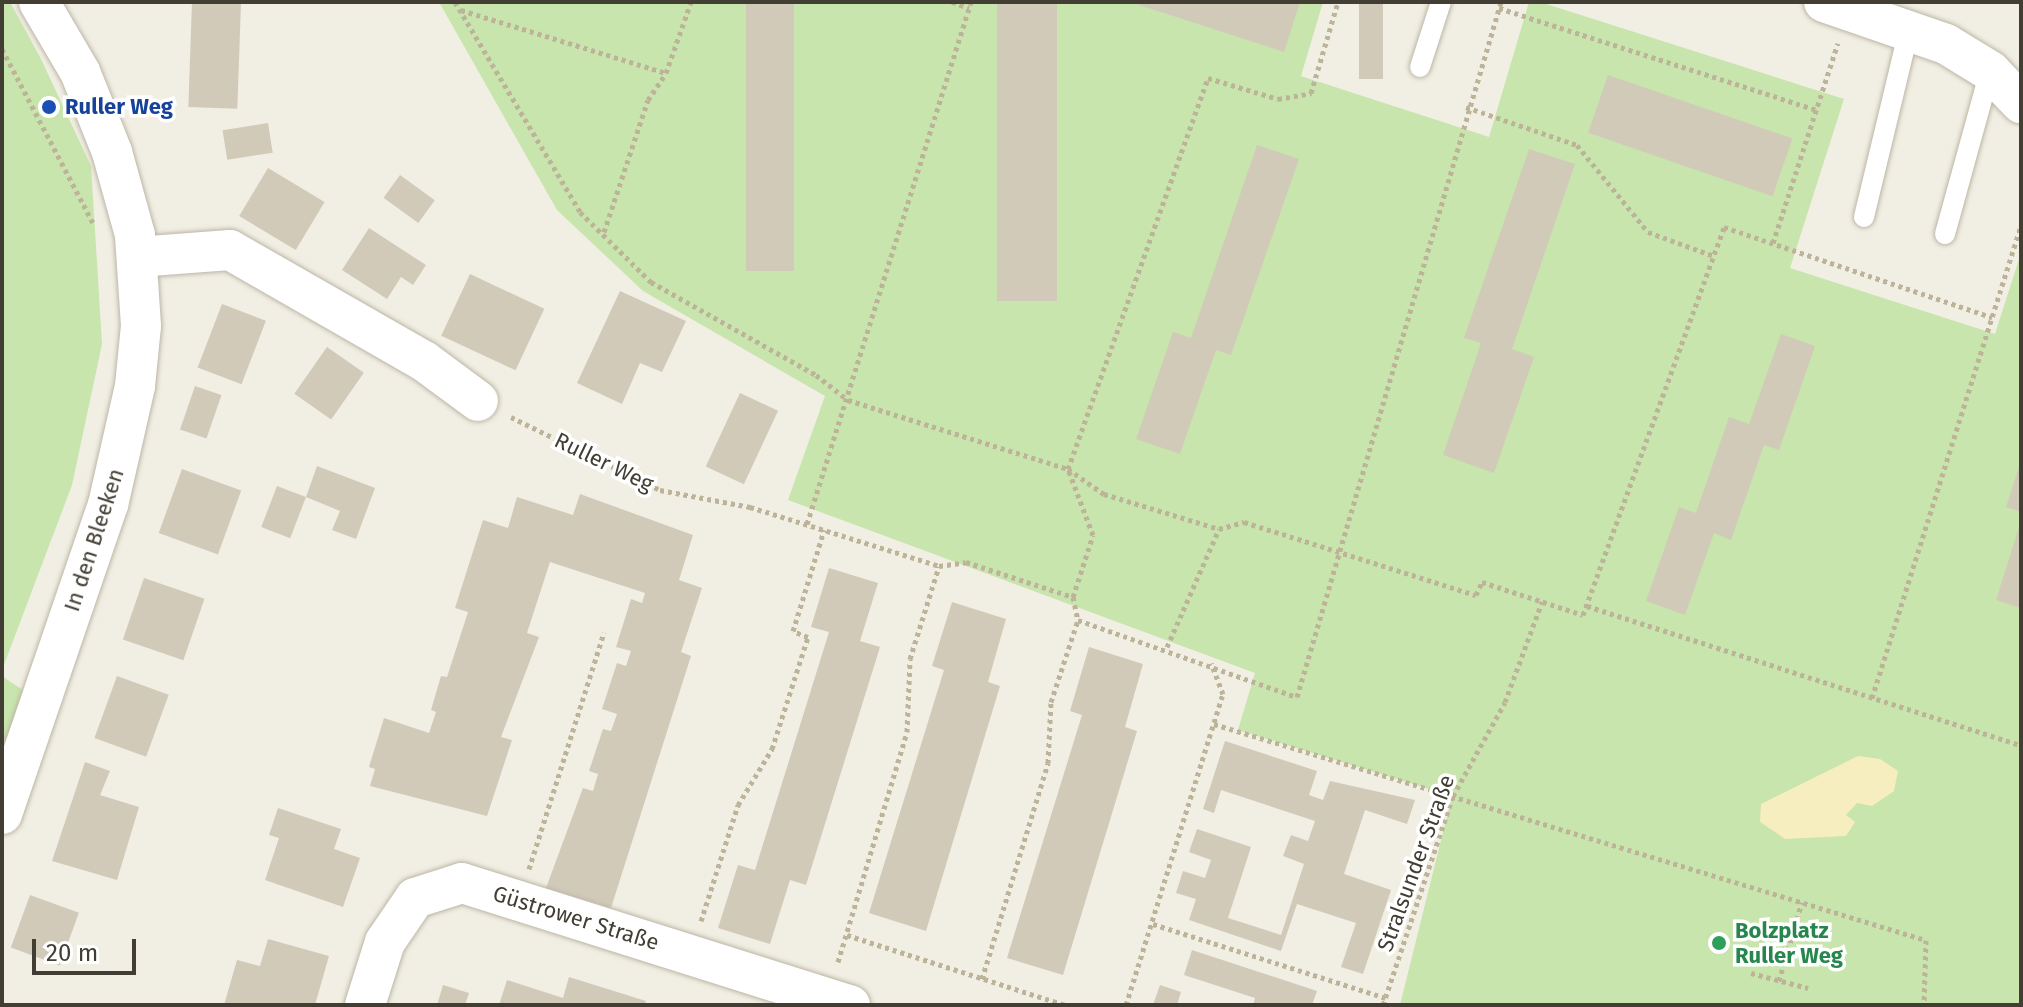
<!DOCTYPE html>
<meta charset="utf-8">
<style>
body{margin:0}
#map{position:relative;width:2023px;height:1007px;overflow:hidden;background:#f1eee3;font-family:"Fira Sans",sans-serif}
div>[style]{position:absolute}
.green>*{inset:0;background:#c7e5ac}
.sand>*{inset:0;background:#f6eebe}
.building>*{inset:0;background:#d2cab9;transform-origin:0 0}
.path>*{height:5px;margin-top:-2.5px;transform-origin:0;background:repeating-linear-gradient(90deg,#bdb398 0 4px,transparent 0 8px)}
.roads{filter:drop-shadow(0 0 2px #bcb6a6) drop-shadow(0 0 2px #bcb6a6)}
.lane>*{height:20px;margin:-10px;padding:0 10px;transform-origin:10px;border-radius:10px;background:#fff}
.street>*{height:40px;margin:-20px;padding:0 20px;transform-origin:20px;border-radius:20px;background:#fff}
.dots>*{width:22px;height:22px;translate:-50% -50%;box-sizing:border-box;border:4px solid #fff;border-radius:50%}
span{translate:-50% -50%;white-space:nowrap;text-align:center;line-height:1.15;-webkit-text-stroke:7px #fff;paint-order:stroke}
.transit-label{font-size:22px;color:#164399;font-weight:700}
.left{translate:0 -50%;text-align:left}
.street-label{font-size:22px;color:#423e33}
.leisure-label{font-size:22px;color:#27864d;font-weight:700}
.frame{position:absolute;inset:0;border:4px solid #423e33;pointer-events:none}
.scale{position:absolute;left:32px;top:939px;width:104px;height:36px;box-sizing:border-box;border:4px solid #423e33;border-top:0;padding-left:10px;font-size:24px;line-height:28px;white-space:nowrap;color:#423e33;-webkit-text-stroke:6px #fff;paint-order:stroke}
</style>
<div id="map">
<div class="green">
<div style="clip-path:polygon(2px 2px,10px 2px,41px 59px,91px 166px,102px 344px,72px 485px,2px 670px)"></div>
<div style="clip-path:polygon(439px 2px,1323px 2px,1301px 76px,1489px 137px,1529px 2px,1540px 2px,1844px 99px,1790px 268px,1995px 334px,2021px 253px,2021px 1005px,1400px 1005px,1452px 796px,1238px 730px,1255px 673px,788px 500px,825px 396px,643px 291px,557px 210px)"></div>
<div style="clip-path:polygon(2px 676px,24px 691px,2px 749px)"></div>
</div>
<div class="sand">
<div style="clip-path:polygon(1858px 756px,1880px 759px,1898px 771px,1894px 791px,1872px 806px,1857px 803px,1846px 815px,1855px 822px,1846px 836px,1785px 839px,1760px 822px,1761px 804px)"></div>
</div>
<div class="building">
<div style="left:192px;top:2px;width:49px;height:105px;rotate:2deg"></div>
<div style="left:746px;top:2px;width:48px;height:269px"></div>
<div style="left:997px;top:2px;width:60px;height:299px"></div>
<div style="clip-path:polygon(1130px 2px,1300px 2px,1284px 52px)"></div>
<div style="left:1359px;top:2px;width:24px;height:77px"></div>
<div style="left:1608px;top:75px;width:195px;height:61px;rotate:19deg"></div>
<div style="left:268px;top:123px;width:30px;height:46px;rotate:81deg"></div>
<div style="clip-path:polygon(1257px 145px,1299px 159px,1231px 355px,1216px 350px,1180px 454px,1136px 439px,1173px 332px,1191px 338px)"></div>
<div style="clip-path:polygon(1529px 149px,1575px 164px,1512px 349px,1534px 357px,1494px 473px,1443px 455px,1481px 343px,1464px 338px)"></div>
<div style="left:268px;top:168px;width:66px;height:56px;rotate:31deg"></div>
<div style="left:400px;top:175px;width:43px;height:28px;rotate:36deg"></div>
<div style="clip-path:polygon(369px 228px,426px 265px,413px 285px,401px 277px,387px 299px,342px 270px)"></div>
<div style="left:470px;top:274px;width:82px;height:68px;rotate:25deg"></div>
<div style="clip-path:polygon(620px 291px,686px 321px,662px 372px,640px 363px,622px 404px,577px 383px)"></div>
<div style="left:222px;top:304px;width:47px;height:68px;rotate:21deg"></div>
<div style="clip-path:polygon(1781px 334px,1815px 346px,1779px 450px,1764px 445px,1731px 540px,1714px 533px,1685px 615px,1646px 601px,1679px 507px,1696px 513px,1729px 417px,1749px 424px)"></div>
<div style="left:327px;top:347px;width:45px;height:57px;rotate:35deg"></div>
<div style="left:195px;top:386px;width:28px;height:46px;rotate:19deg"></div>
<div style="left:740px;top:393px;width:42px;height:81px;rotate:25deg"></div>
<div style="clip-path:polygon(2020px 464px,2021px 464px,2021px 512px,2006px 507px)"></div>
<div style="clip-path:polygon(317px 466px,375px 488px,356px 539px,332px 530px,340px 511px,306px 497px)"></div>
<div style="left:182px;top:469px;width:63px;height:68px;rotate:20deg"></div>
<div style="left:277px;top:486px;width:31px;height:44px;rotate:21deg"></div>
<div style="clip-path:polygon(580px 494px,693px 535px,679px 580px,702px 588px,681px 652px,691px 656px,611px 908px,546px 888px,583px 788px,593px 791px,598px 774px,589px 771px,603px 729px,611px 731px,617px 714px,602px 709px,617px 663px,626px 666px,631px 651px,616px 647px,631px 599px,642px 603px,645px 593px,550px 562px,527px 633px,539px 637px,501px 737px,512px 740px,487px 816px,370px 786px,375px 769px,369px 767px,384px 718px,429px 733px,436px 712px,431px 710px,441px 676px,447px 677px,468px 612px,455px 608px,483px 520px,508px 528px,517px 497px,573px 515px)"></div>
<div style="clip-path:polygon(2020px 524px,2021px 525px,2021px 608px,1996px 600px)"></div>
<div style="clip-path:polygon(829px 568px,878px 583px,860px 641px,880px 647px,806px 885px,790px 880px,770px 944px,718px 928px,738px 865px,755px 870px,829px 632px,811px 627px)"></div>
<div style="left:144px;top:578px;width:64px;height:65px;rotate:19deg"></div>
<div style="clip-path:polygon(952px 602px,1006px 619px,988px 682px,1000px 686px,926px 931px,869px 913px,944px 670px,932px 666px)"></div>
<div style="clip-path:polygon(1089px 647px,1143px 664px,1125px 727px,1137px 731px,1063px 975px,1007px 958px,1082px 715px,1070px 711px)"></div>
<div style="left:117px;top:676px;width:55px;height:66px;rotate:20deg"></div>
<div style="clip-path:polygon(1225px 741px,1317px 771px,1309px 795px,1323px 800px,1330px 781px,1415px 800px,1407px 824px,1365px 810px,1344px 874px,1391px 890px,1363px 974px,1341px 967px,1356px 923px,1297px 904px,1281px 951px,1189px 920px,1196px 899px,1176px 893px,1183px 871px,1205px 878px,1211px 860px,1189px 852px,1197px 829px,1251px 847px,1228px 918px,1281px 935px,1304px 864px,1283px 856px,1291px 835px,1308px 841px,1315px 821px,1221px 790px,1214px 813px,1203px 809px)"></div>
<div style="clip-path:polygon(85px 762px,110px 771px,100px 795px,139px 807px,117px 880px,52px 861px)"></div>
<div style="clip-path:polygon(278px 808px,341px 829px,334px 849px,360px 858px,343px 907px,265px 880px,279px 838px,269px 835px)"></div>
<div style="left:30px;top:895px;width:52px;height:56px;rotate:20deg"></div>
<div style="clip-path:polygon(268px 939px,329px 956px,315px 1005px,224px 1005px,237px 960px,260px 966px)"></div>
<div style="clip-path:polygon(1192px 950px,1317px 991px,1312px 1005px,1253px 1005px,1255px 998px,1184px 975px)"></div>
<div style="clip-path:polygon(569px 977px,646px 1001px,645px 1005px,499px 1005px,507px 980px,563px 998px)"></div>
<div style="clip-path:polygon(443px 985px,469px 993px,465px 1005px,437px 1005px)"></div>
<div style="clip-path:polygon(1160px 985px,1181px 992px,1177px 1005px,1153px 1005px)"></div>
</div>
<div class="path">
<div style="left:455px;top:2px;width:244px;rotate:59.2deg"></div>
<div style="left:580px;top:212px;width:100px;rotate:44.6deg"></div>
<div style="left:651px;top:282px;width:189px;rotate:29.4deg"></div>
<div style="left:816px;top:375px;width:41px;rotate:38deg"></div>
<div style="left:848px;top:400px;width:231px;rotate:17.4deg"></div>
<div style="left:1068px;top:469px;width:44px;rotate:34.8deg"></div>
<div style="left:1104px;top:494px;width:120px;rotate:16.9deg"></div>
<div style="left:1219px;top:529px;width:26px;rotate:-16deg"></div>
<div style="left:1244px;top:522px;width:243px;rotate:17.5deg"></div>
<div style="left:1476px;top:595px;width:14px;rotate:-65deg"></div>
<div style="left:1482px;top:582px;width:106px;rotate:18.1deg"></div>
<div style="left:1583px;top:615px;width:413px;rotate:-70deg"></div>
<div style="left:1724px;top:227px;width:283px;rotate:18.6deg"></div>
<div style="left:952px;top:2px;width:18px;rotate:19deg"></div>
<div style="left:1499px;top:8px;width:334px;rotate:17.8deg"></div>
<div style="left:461px;top:10px;width:214px;rotate:17.1deg"></div>
<div style="left:2px;top:49px;width:196px;rotate:62.4deg"></div>
<div style="left:1466px;top:107px;width:117px;rotate:18.9deg"></div>
<div style="left:1577px;top:145px;width:112px;rotate:50.8deg"></div>
<div style="left:1648px;top:232px;width:70px;rotate:20deg"></div>
<div style="left:604px;top:232px;width:139px;rotate:-71.6deg"></div>
<div style="left:648px;top:100px;width:32px;rotate:-56deg"></div>
<div style="left:666px;top:73px;width:75px;rotate:-70.6deg"></div>
<div style="left:1773px;top:243px;width:210px;rotate:-72deg"></div>
<div style="left:511px;top:417px;width:166px;rotate:26.1deg"></div>
<div style="left:660px;top:490px;width:92px;rotate:10.7deg"></div>
<div style="left:750px;top:507px;width:198px;rotate:17.3deg"></div>
<div style="left:939px;top:566px;width:27px;rotate:-8deg"></div>
<div style="left:966px;top:562px;width:113px;rotate:18.1deg"></div>
<div style="left:1073px;top:597px;width:24px;rotate:78deg"></div>
<div style="left:1078px;top:620px;width:232px;rotate:19.4deg"></div>
<div style="left:1297px;top:697px;width:724px;rotate:-73.64deg"></div>
<div style="left:807px;top:524px;width:547px;rotate:-72.56deg"></div>
<div style="left:1073px;top:597px;width:65px;rotate:-72.1deg"></div>
<div style="left:1093px;top:535px;width:71px;rotate:-110.7deg"></div>
<div style="left:1068px;top:469px;width:415px;rotate:-70.3deg"></div>
<div style="left:1208px;top:78px;width:73px;rotate:16.7deg"></div>
<div style="left:1278px;top:99px;width:34px;rotate:-10deg"></div>
<div style="left:1311px;top:93px;width:95px;rotate:-73.5deg"></div>
<div style="left:1587px;top:606px;width:456px;rotate:17.8deg"></div>
<div style="left:1167px;top:647px;width:129px;rotate:-66.2deg"></div>
<div style="left:1872px;top:698px;width:496px;rotate:-72.5deg"></div>
<div style="left:1214px;top:724px;width:744px;rotate:16.88deg"></div>
<div style="left:1926px;top:940px;width:65px;rotate:91.8deg"></div>
<div style="left:529px;top:869px;width:248px;rotate:-72.4deg"></div>
<div style="left:701px;top:921px;width:122px;rotate:-72.3deg"></div>
<div style="left:738px;top:805px;width:66px;rotate:-58.7deg"></div>
<div style="left:772px;top:749px;width:118px;rotate:-72.2deg"></div>
<div style="left:808px;top:637px;width:16px;rotate:-158deg"></div>
<div style="left:793px;top:631px;width:106px;rotate:-72.9deg"></div>
<div style="left:1153px;top:924px;width:244px;rotate:17.6deg"></div>
<div style="left:847px;top:935px;width:229px;rotate:17.8deg"></div>
<div style="left:838px;top:962px;width:240px;rotate:-73.3deg"></div>
<div style="left:907px;top:732px;width:73px;rotate:-87.6deg"></div>
<div style="left:910px;top:659px;width:97px;rotate:-72.7deg"></div>
<div style="left:1751px;top:973px;width:59px;rotate:14.7deg"></div>
<div style="left:982px;top:979px;width:226px;rotate:-73deg"></div>
<div style="left:1048px;top:763px;width:61px;rotate:-87.2deg"></div>
<div style="left:1051px;top:702px;width:86px;rotate:-71.8deg"></div>
<div style="left:1779px;top:981px;width:82px;rotate:-73.8deg"></div>
<div style="left:1126px;top:1005px;width:326px;rotate:-72.7deg"></div>
<div style="left:1223px;top:694px;width:33px;rotate:-111deg"></div>
<div style="left:1383px;top:1005px;width:220px;rotate:-71.5deg"></div>
<div style="left:1453px;top:796px;width:107px;rotate:-61deg"></div>
<div style="left:1505px;top:702px;width:107px;rotate:-69.7deg"></div>
</div>
<div class="roads">
<div class="lane">
<div style="left:1420px;top:67px;width:68px;rotate:-72.1deg"></div>
<div style="left:1864px;top:217px;width:192px;rotate:-76.5deg"></div>
<div style="left:1945px;top:234px;width:169px;rotate:-74.6deg"></div>
</div>
<div class="street">
<div style="left:1824px;top:2px;width:129px;rotate:19deg"></div>
<div style="left:1946px;top:44px;width:52px;rotate:31.5deg"></div>
<div style="left:1990px;top:71px;width:45px;rotate:45.9deg"></div>
<div style="left:137px;top:257px;width:93px;rotate:-4.3deg"></div>
<div style="left:230px;top:250px;width:224px;rotate:29.8deg"></div>
<div style="left:424px;top:361px;width:67px;rotate:36.5deg"></div>
<div style="left:2px;top:814px;width:327px;rotate:-71.1deg"></div>
<div style="left:108px;top:505px;width:122px;rotate:-77.2deg"></div>
<div style="left:135px;top:386px;width:60px;rotate:-84.3deg"></div>
<div style="left:141px;top:326px;width:91px;rotate:-93.8deg"></div>
<div style="left:135px;top:235px;width:86px;rotate:-105.5deg"></div>
<div style="left:112px;top:152px;width:86px;rotate:-111.8deg"></div>
<div style="left:80px;top:72px;width:81px;rotate:-120.4deg"></div>
<div style="left:365px;top:1005px;width:66px;rotate:-72.4deg"></div>
<div style="left:385px;top:942px;width:53px;rotate:-55.7deg"></div>
<div style="left:415px;top:898px;width:49px;rotate:-17.7deg"></div>
<div style="left:462px;top:883px;width:407px;rotate:17.5deg"></div>
</div>
</div>
<div class="dots">
<div style="left:49px;top:107px;background:#1a4fb4"></div>
<div style="left:1719px;top:943px;background:#2e9e5b"></div>
</div>
<div class="transit-label">
<span class="left" style="left:65px;top:107px">Ruller Weg</span>
</div>
<div class="street-label">
<span style="left:604px;top:462px;rotate:26deg">Ruller Weg</span>
<span style="left:94px;top:540px;rotate:-72deg">In den Bleeken</span>
<span style="left:1416px;top:863px;rotate:-70deg">Stralsunder Straße</span>
<span style="left:576px;top:918px;rotate:17deg">Güstrower Straße</span>
</div>
<div class="leisure-label">
<span class="left" style="left:1735px;top:943px">Bolzplatz<br>Ruller Weg</span>
</div>
<div class="frame"></div>
<div class="scale">20 m</div>
</div>
